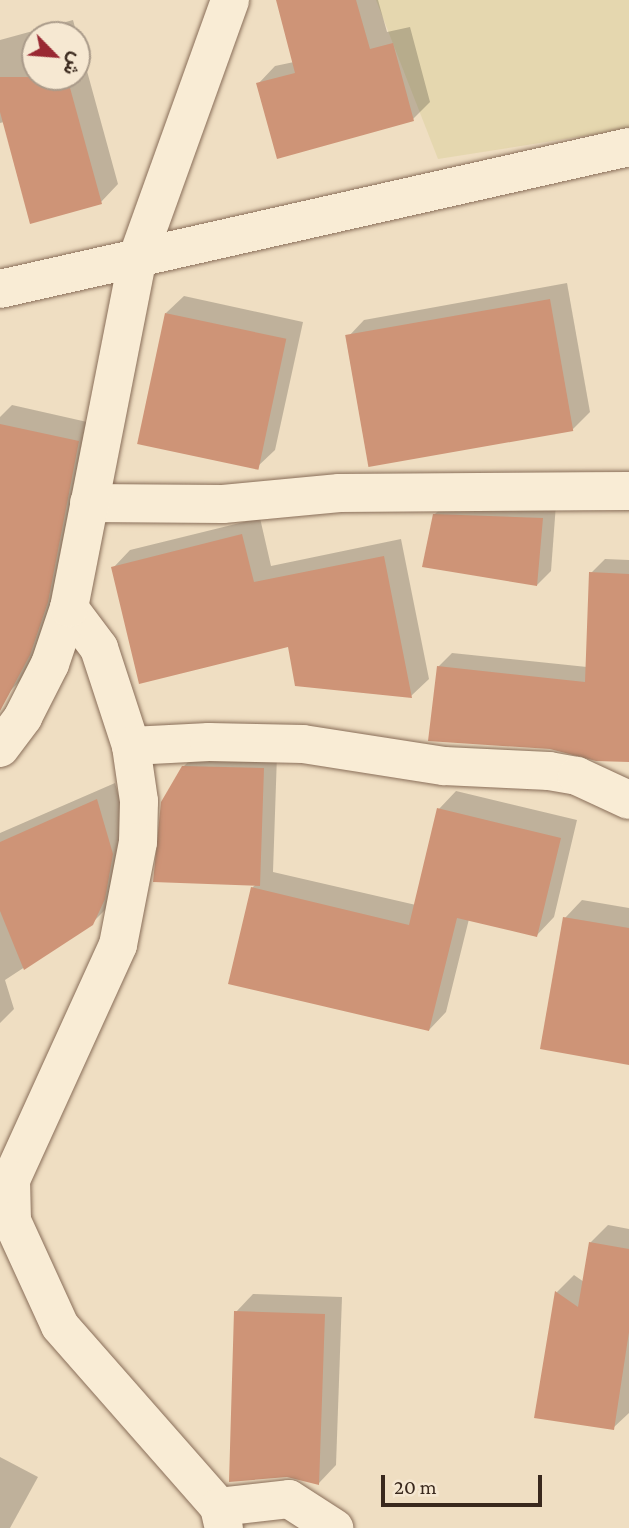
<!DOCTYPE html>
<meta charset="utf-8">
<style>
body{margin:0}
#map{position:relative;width:629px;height:1528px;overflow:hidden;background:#efdec2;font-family:"Crimson Pro",Vazirmatn,serif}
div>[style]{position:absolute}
.farmland>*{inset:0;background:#e5d7af}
.shadow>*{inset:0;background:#0003}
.building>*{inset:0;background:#ce9477;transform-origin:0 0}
.roads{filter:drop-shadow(0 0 2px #896e59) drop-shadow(0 0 2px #896e59)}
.minor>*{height:38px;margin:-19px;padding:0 19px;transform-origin:19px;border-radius:19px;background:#f9ecd5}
.tertiary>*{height:38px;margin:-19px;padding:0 19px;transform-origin:19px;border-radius:19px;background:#f9ecd5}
span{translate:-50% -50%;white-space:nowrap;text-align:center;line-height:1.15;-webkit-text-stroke:7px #f6e8d2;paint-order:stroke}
.north{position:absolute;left:21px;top:21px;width:70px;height:70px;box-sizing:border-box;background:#f6e8d2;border:2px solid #aa9b8a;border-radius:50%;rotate:115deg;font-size:19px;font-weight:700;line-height:28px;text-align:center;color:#39281d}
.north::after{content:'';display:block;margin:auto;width:24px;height:32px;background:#992832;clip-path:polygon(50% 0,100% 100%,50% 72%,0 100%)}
.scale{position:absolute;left:381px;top:1475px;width:161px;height:32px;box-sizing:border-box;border:4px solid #39281d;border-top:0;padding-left:9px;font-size:21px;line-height:24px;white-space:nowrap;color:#39281d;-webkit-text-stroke:5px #f6e8d2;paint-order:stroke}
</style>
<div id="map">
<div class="farmland">
<div style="clip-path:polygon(376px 0,629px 0,629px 129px,438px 159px)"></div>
</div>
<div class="shadow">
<div style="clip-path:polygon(277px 0,378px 0,387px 32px,410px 27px,430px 102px,413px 119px,258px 84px,275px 66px,294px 62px)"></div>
<div style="clip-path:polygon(evenodd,73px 20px,118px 184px,101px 202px,4px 122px,0 123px,0 40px,73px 20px,35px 35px,77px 35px,77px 77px,35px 77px,35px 35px)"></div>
<div style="clip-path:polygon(567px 283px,590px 412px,573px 429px,347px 338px,364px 320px)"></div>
<div style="clip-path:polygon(184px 296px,303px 322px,275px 450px,257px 467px,166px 313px)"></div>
<div style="clip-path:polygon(12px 405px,96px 424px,65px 583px,28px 673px,10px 691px,0 688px,0 417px)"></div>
<div style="clip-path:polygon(448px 501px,556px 504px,551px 571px,537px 585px,434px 515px)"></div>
<div style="clip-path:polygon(260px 518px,271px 566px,401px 539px,429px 679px,411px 696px,113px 568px,130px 550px)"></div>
<div style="clip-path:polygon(605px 559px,629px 560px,629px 760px,438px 667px,452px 653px,587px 667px,591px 573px)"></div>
<div style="clip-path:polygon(197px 753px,277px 755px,273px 872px,416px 905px,439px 809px,456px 791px,577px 820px,554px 917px,537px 935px,469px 919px,446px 1012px,429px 1030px,252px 888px,256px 884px,183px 767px)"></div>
<div style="clip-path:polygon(115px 783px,130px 835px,110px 905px,92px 923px,5px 980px,14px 1009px,0 1023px,0 833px)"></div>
<div style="clip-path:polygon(582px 900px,629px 908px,629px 1063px,565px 918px)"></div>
<div style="clip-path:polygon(608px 1225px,629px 1229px,629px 1413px,613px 1428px,536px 1416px,557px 1292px,574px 1275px,584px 1282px,590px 1243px)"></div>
<div style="clip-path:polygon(253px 1294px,342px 1297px,336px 1465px,319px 1483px,236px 1312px)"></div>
<div style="clip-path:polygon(0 1457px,38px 1477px,10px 1528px,0 1528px)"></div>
</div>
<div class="building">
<div style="clip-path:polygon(276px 0,356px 0,370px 49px,393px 43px,414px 121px,277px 159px,256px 83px,295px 73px)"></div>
<div style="clip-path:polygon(0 77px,67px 77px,102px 204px,30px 224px,0 112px)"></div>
<div style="left:550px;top:299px;width:134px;height:208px;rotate:80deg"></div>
<div style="left:165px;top:313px;width:124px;height:134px;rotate:12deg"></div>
<div style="clip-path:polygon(0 424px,79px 441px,48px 602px,30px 655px,0 711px)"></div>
<div style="clip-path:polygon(433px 514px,543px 518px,537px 586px,422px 567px)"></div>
<div style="clip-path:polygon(242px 534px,254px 582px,384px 556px,412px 698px,295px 686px,288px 647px,139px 684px,111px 567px)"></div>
<div style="clip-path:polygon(589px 572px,629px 574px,629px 762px,596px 761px,550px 749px,428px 741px,437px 666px,585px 682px)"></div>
<div style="clip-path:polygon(182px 766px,264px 768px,260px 886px,153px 882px,161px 802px)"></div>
<div style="clip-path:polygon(97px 799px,113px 854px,105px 899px,93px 925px,24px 970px,0 911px,0 842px)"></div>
<div style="clip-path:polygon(437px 808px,561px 838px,537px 937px,457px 918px,429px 1031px,228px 984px,251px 887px,409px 925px)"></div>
<div style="clip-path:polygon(563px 917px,629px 928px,629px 1065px,540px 1049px)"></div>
<div style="clip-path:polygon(589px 1242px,629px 1249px,629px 1332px,614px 1430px,534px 1418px,555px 1291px,578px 1307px)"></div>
<div style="clip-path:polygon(234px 1311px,325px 1314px,319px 1485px,287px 1477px,229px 1482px)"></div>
</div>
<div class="roads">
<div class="minor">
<div style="left:89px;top:503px;width:134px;rotate:0.4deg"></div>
<div style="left:223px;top:504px;width:117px;rotate:-5.4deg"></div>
<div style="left:339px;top:493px;width:290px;rotate:-0.4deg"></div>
<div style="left:69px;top:608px;width:50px;rotate:53.1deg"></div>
<div style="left:99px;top:648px;width:103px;rotate:71.9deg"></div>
<div style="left:131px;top:746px;width:56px;rotate:81.7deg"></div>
<div style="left:139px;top:801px;width:41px;rotate:91.4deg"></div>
<div style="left:138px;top:842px;width:105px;rotate:101deg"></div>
<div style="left:118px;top:945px;width:258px;rotate:114.5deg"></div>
<div style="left:11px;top:1180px;width:41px;rotate:88.6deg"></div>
<div style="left:12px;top:1221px;width:115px;rotate:65.4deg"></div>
<div style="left:60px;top:1326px;width:241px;rotate:48.7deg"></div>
<div style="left:219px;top:1507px;width:22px;rotate:77deg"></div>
<div style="left:131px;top:746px;width:78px;rotate:-2.9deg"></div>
<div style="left:209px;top:742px;width:94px;rotate:1.2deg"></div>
<div style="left:303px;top:744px;width:143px;rotate:8.9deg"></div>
<div style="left:444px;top:766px;width:105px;rotate:2.7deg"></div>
<div style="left:549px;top:771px;width:28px;rotate:10deg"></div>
<div style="left:577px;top:776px;width:57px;rotate:24.8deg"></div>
<div style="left:0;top:748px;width:39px;rotate:-53deg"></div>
<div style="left:23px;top:717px;width:59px;rotate:-63deg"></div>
<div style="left:50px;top:664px;width:59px;rotate:-71.3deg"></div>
<div style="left:69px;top:608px;width:359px;rotate:-78.9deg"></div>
<div style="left:138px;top:256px;width:272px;rotate:-70.2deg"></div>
<div style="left:219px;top:1507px;width:70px;rotate:-6.5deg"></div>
<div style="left:289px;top:1499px;width:54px;rotate:32.8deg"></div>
</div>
<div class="tertiary">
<div style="left:0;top:289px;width:645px;rotate:-12.72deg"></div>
</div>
</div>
<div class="north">ش</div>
<div class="scale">20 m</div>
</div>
